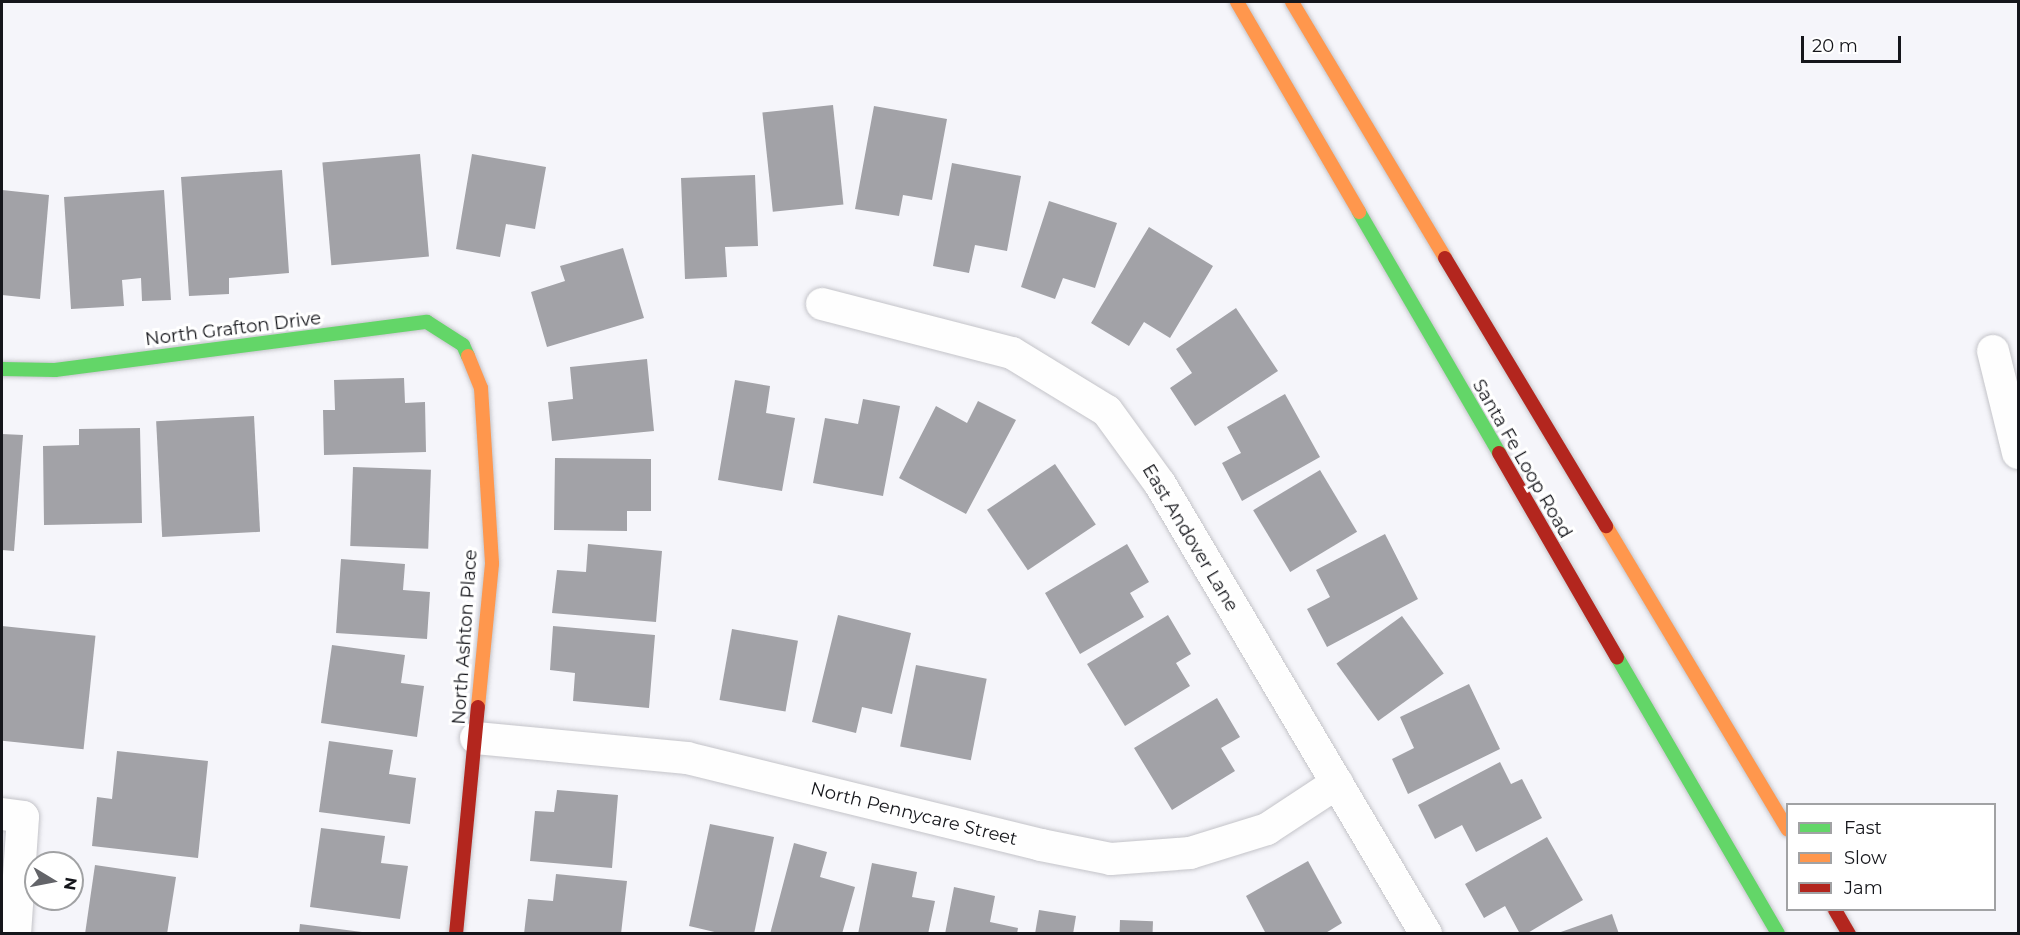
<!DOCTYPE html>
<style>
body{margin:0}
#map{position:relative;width:2020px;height:935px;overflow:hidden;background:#f5f5fa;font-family:Montserrat,sans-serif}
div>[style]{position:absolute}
.building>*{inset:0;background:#a2a2a7;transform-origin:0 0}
.roads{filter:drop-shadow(0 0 2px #c4c4c9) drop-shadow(0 0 2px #c4c4c9)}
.street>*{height:32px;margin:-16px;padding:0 16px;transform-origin:16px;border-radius:16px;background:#fefefe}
.fast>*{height:14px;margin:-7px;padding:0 7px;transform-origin:7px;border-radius:7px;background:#63d668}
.slow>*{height:14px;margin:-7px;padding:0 7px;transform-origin:7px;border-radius:7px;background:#ff974d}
.jam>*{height:14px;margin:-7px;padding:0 7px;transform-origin:7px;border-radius:7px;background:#b3261e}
span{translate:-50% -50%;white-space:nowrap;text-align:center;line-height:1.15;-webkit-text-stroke:6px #fff;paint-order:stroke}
.street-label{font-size:18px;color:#15161b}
.frame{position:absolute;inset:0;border:3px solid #15161b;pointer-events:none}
.legend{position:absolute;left:1786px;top:803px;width:210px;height:108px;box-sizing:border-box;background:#fff;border:2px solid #a1a2a4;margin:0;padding:8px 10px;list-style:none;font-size:18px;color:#15161b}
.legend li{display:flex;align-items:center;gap:12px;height:30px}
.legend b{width:30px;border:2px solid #a1a2a4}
.north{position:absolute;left:24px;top:851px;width:60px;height:60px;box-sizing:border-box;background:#fff;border:2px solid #a1a2a4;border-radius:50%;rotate:100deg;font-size:16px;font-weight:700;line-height:24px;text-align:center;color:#15161b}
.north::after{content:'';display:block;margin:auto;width:21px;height:27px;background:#636469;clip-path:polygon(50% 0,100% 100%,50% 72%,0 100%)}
.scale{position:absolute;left:1801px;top:36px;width:100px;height:27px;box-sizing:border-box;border:3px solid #15161b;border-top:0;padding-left:8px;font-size:18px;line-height:21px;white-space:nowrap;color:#15161b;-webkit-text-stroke:4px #fff;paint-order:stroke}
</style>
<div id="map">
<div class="building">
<div style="left:833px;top:105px;width:100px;height:71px;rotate:84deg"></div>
<div style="clip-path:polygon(874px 106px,947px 119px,932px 200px,903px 195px,899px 216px,855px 209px)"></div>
<div style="left:420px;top:154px;width:103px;height:98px;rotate:85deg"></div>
<div style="clip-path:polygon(472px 154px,546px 167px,535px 229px,506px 224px,500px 257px,456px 249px)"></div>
<div style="clip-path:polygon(952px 163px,1021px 176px,1007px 251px,975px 245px,969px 273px,933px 266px)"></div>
<div style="clip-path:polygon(282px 170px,289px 273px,229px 278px,229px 294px,189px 296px,181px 177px)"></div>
<div style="clip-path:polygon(755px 175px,758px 246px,725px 247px,727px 277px,685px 279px,681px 178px)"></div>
<div style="clip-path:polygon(2px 190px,49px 195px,40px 299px,2px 295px)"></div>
<div style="clip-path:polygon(164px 190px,171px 300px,142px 301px,141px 278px,122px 280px,124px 306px,71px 309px,64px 197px)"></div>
<div style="clip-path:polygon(1049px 201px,1117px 223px,1095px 288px,1063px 278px,1055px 299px,1021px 287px)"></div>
<div style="clip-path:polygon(1149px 227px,1213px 266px,1170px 338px,1144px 322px,1129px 346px,1091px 323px)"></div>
<div style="clip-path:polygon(623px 248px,644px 318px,547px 347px,531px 292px,565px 281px,560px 266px)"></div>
<div style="clip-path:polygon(1236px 308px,1278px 371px,1195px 426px,1170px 388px,1192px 373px,1176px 349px)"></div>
<div style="clip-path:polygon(647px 359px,654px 431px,552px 441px,548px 402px,573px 399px,570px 367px)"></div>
<div style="clip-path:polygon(404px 378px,405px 403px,425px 402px,426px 452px,324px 455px,323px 410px,335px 410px,334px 380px)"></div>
<div style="clip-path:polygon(735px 380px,770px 386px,766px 413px,795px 418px,782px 491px,718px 480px)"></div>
<div style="clip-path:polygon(1285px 394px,1320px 457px,1242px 501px,1222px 463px,1241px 453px,1227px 427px)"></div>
<div style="clip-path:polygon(863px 399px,900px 406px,883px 496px,813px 483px,825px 418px,858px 424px)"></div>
<div style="clip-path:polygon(978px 401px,1016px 420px,966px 514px,899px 478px,936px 406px,967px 423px)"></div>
<div style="left:254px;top:416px;width:116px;height:98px;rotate:87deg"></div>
<div style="clip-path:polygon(140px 428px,142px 523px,44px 525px,43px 446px,79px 445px,79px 429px)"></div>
<div style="clip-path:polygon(2px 434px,23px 435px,14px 551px,2px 550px)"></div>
<div style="clip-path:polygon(555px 458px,651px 459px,651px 511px,627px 511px,627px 531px,554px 530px)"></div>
<div style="left:1055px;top:464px;width:73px;height:82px;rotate:56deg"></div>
<div style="left:353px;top:467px;width:78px;height:79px;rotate:2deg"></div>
<div style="left:1320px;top:470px;width:72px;height:78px;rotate:59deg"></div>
<div style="clip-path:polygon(1385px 534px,1418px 599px,1327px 647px,1307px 609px,1330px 597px,1316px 570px)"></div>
<div style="clip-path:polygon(588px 544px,662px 551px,656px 622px,552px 613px,557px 570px,586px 572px)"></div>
<div style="clip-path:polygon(1127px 544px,1149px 582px,1130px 593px,1144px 617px,1080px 654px,1045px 593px)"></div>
<div style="clip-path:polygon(341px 559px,405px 564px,403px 590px,430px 592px,427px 639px,336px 633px)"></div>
<div style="clip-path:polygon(838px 615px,911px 633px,892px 714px,862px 707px,856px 733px,812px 722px)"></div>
<div style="clip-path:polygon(1168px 615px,1191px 654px,1176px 663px,1190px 686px,1125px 726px,1087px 664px)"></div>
<div style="left:1402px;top:616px;width:71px;height:81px;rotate:54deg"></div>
<div style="left:2px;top:626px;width:94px;height:114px;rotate:6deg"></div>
<div style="clip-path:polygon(553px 626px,655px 635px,649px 708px,573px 701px,575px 673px,550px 670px)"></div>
<div style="left:732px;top:629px;width:67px;height:72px;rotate:10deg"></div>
<div style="clip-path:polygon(332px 645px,405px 655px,401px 683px,424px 686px,417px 737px,321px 723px)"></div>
<div style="left:916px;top:665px;width:72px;height:83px;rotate:11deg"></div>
<div style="clip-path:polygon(1469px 684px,1500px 749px,1408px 794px,1392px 759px,1414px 748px,1400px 717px)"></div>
<div style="clip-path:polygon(1217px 698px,1240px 737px,1221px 748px,1235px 771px,1172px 810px,1134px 748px)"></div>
<div style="clip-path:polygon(329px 741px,393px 750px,389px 774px,416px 778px,410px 824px,319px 812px)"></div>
<div style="clip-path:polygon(117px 751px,208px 761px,198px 858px,92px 846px,97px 797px,112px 799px)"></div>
<div style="clip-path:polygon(1500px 762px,1511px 784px,1522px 779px,1542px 818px,1476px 852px,1462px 825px,1435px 839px,1418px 805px)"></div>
<div style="clip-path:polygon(557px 790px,618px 795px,612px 868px,530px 861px,535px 811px,554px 812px)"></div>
<div style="clip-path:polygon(710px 824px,774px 837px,754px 934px,723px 934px,689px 926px)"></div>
<div style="clip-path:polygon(321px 828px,385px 836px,381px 863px,408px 866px,400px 919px,310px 907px)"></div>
<div style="clip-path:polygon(1547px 837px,1583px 900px,1526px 934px,1520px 934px,1505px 906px,1484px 918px,1465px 884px)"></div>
<div style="clip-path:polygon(794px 843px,827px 852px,820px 877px,855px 887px,842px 934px,770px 934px)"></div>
<div style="clip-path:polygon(1308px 861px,1342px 923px,1324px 934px,1266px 934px,1246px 896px)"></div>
<div style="clip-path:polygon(872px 863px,917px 872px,912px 897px,935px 901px,928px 934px,858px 934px)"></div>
<div style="clip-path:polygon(95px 865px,176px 877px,167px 934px,85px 934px)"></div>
<div style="clip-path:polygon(556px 874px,627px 881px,621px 934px,524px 934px,528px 899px,553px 901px)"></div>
<div style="clip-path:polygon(954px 887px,995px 896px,990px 922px,1018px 928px,1017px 934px,945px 934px)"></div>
<div style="clip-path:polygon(1039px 910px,1076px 916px,1073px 934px,1035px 934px)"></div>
<div style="clip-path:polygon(1612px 914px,1619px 934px,1558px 934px,1558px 933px)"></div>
<div style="left:1120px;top:920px;width:33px;height:14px;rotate:2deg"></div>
<div style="clip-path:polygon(300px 924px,362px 932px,362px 934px,299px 934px)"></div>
</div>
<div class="roads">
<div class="street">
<div style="left:822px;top:304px;width:196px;rotate:14.5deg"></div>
<div style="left:1012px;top:353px;width:111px;rotate:31.4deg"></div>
<div style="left:1107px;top:411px;width:90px;rotate:54deg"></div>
<div style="left:1160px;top:484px;width:523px;rotate:59.41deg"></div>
<div style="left:1993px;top:351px;width:105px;rotate:76.2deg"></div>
<div style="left:476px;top:738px;width:212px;rotate:5.4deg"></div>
<div style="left:687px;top:758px;width:365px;rotate:13.8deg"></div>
<div style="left:1041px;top:845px;width:71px;rotate:11.3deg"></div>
<div style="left:1111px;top:859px;width:79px;rotate:-4.3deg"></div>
<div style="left:1190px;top:853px;width:81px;rotate:-17.3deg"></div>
<div style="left:1267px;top:829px;width:84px;rotate:-33.3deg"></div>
<div style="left:2px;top:814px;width:21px;rotate:8deg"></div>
<div style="left:23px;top:817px;width:117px;rotate:93.9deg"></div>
</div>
<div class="fast">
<div style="left:1359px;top:212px;width:279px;rotate:59.8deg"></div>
<div style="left:2px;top:369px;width:53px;rotate:1.1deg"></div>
<div style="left:55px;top:370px;width:375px;rotate:-7.4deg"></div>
<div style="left:427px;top:322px;width:43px;rotate:32.6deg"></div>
<div style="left:463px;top:345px;width:12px;rotate:66deg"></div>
<div style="left:1617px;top:657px;width:320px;rotate:59.8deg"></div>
</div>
<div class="slow">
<div style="left:1237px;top:2px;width:243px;rotate:59.8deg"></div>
<div style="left:1292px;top:2px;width:298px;rotate:59.1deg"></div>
<div style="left:468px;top:356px;width:35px;rotate:68deg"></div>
<div style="left:481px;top:388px;width:176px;rotate:86.4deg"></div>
<div style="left:492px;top:564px;width:144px;rotate:95.6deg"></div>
<div style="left:1606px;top:526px;width:354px;rotate:59.1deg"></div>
</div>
<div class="jam">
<div style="left:1445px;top:258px;width:313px;rotate:59deg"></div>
<div style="left:1499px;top:453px;width:236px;rotate:60deg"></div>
<div style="left:1835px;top:910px;width:28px;rotate:60deg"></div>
<div style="left:456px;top:934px;width:228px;rotate:-84.5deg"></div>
</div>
</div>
<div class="street-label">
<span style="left:233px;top:329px;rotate:-7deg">North Grafton Drive</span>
<span style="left:1522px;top:459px;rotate:60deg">Santa Fe Loop Road</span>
<span style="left:1190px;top:538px;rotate:59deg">East Andover Lane</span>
<span style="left:465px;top:637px;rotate:-86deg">North Ashton Place</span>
<span style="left:914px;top:814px;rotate:14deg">North Pennycare Street</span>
</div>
<div class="frame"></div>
<ul class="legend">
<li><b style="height:8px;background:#63d668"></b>Fast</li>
<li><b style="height:8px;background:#ff974d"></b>Slow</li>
<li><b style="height:8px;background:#b3261e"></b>Jam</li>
</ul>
<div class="north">N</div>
<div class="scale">20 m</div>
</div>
